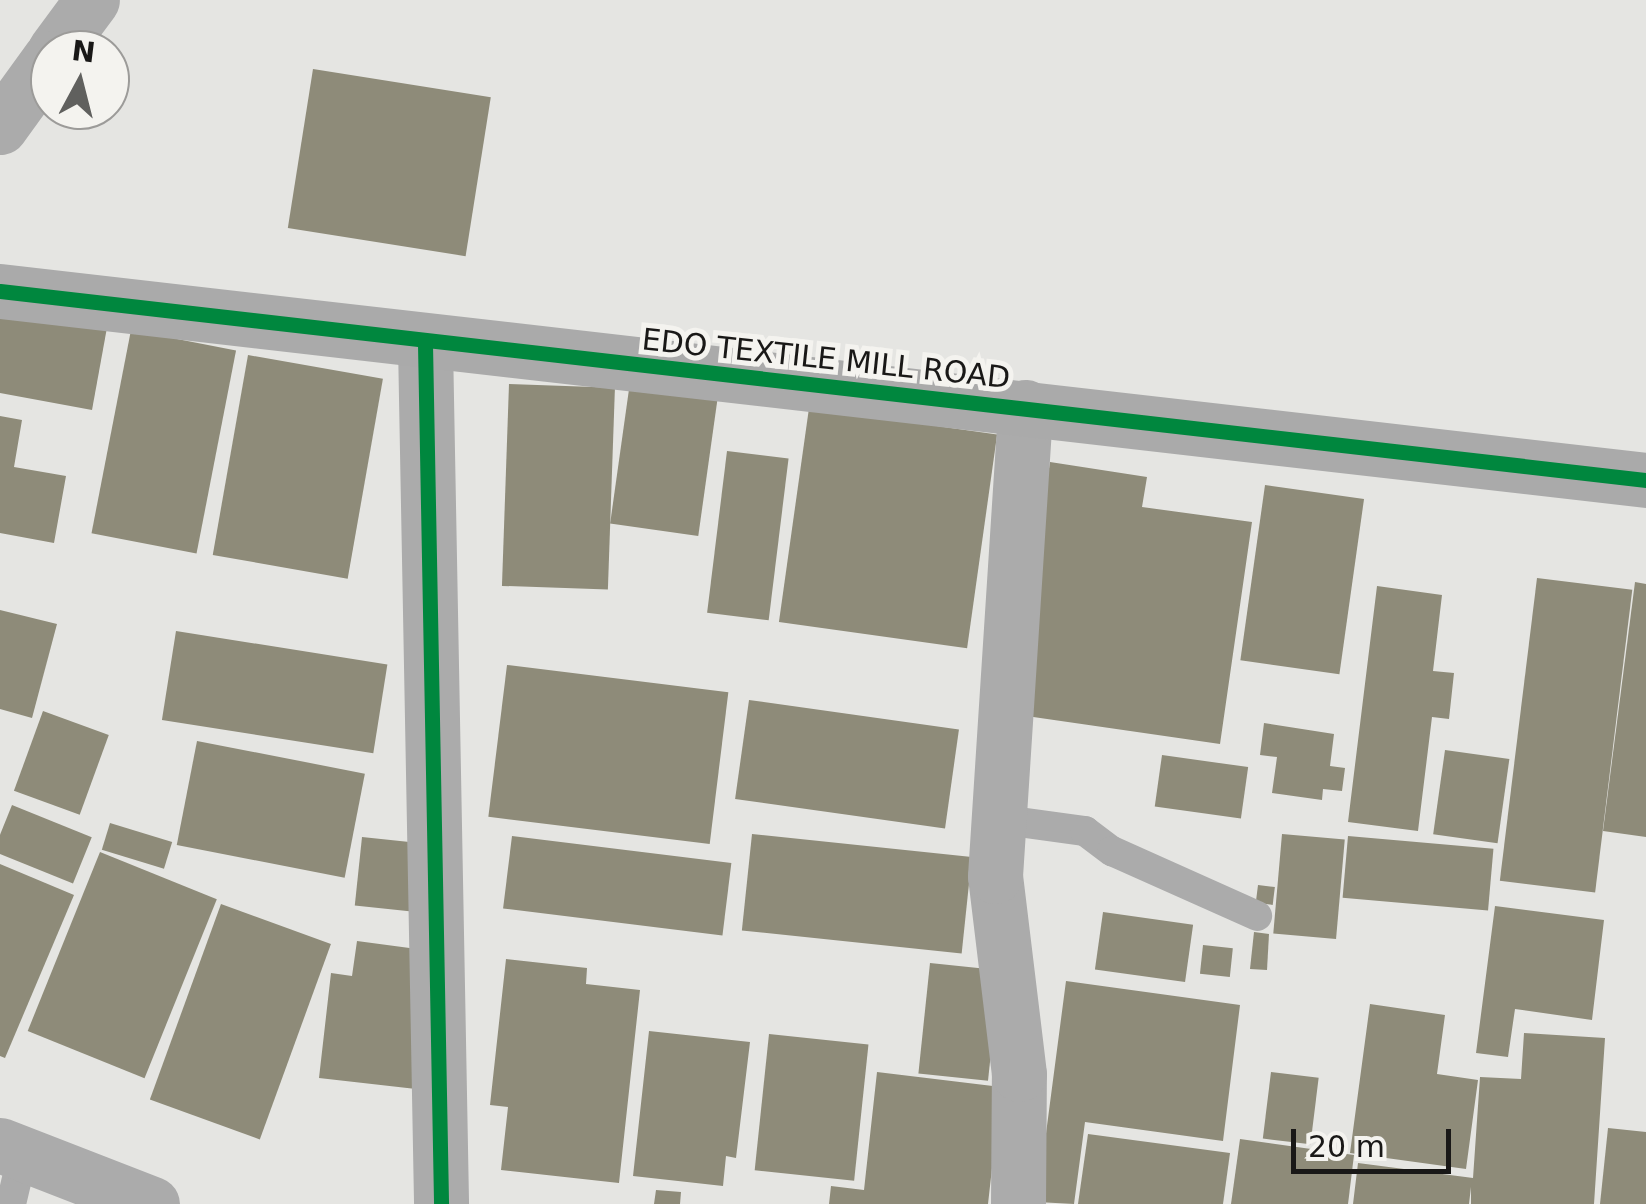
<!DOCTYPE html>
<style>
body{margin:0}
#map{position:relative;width:1646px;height:1204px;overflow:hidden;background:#e5e5e2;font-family:"DejaVu Sans",sans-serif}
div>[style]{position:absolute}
.building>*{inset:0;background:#8e8b79;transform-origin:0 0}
.lane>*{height:30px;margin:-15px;padding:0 15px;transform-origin:15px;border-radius:15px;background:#ababab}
.street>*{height:55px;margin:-27.5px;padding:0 27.5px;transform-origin:27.5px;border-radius:27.5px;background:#ababab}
.secondary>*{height:55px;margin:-27.5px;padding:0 27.5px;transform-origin:27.5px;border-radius:27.5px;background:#aaa}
.cycleway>*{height:15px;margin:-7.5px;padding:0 7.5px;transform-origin:7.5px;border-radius:7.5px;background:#00873e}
span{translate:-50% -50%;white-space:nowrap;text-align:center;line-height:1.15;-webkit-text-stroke:10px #f4f3ef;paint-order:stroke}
.street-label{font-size:30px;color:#191817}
.north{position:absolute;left:30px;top:30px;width:100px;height:100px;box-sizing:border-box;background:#f4f3ef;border:2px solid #9c9b99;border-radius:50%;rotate:7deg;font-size:28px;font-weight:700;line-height:40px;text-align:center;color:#191817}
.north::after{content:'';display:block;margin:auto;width:35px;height:45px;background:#60605e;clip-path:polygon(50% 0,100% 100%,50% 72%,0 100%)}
.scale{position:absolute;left:1291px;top:1129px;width:160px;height:45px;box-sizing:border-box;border:5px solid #191817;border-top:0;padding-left:12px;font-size:30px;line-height:35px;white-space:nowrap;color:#191817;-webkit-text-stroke:8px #f4f3ef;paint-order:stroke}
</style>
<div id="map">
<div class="building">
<div style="left:313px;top:69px;width:180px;height:161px;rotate:9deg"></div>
<div style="clip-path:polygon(0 302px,108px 322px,92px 410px,0 393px)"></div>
<div style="left:131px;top:330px;width:107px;height:207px;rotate:11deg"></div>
<div style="left:248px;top:355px;width:137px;height:203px;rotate:10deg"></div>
<div style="left:631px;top:375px;width:89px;height:150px;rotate:8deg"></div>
<div style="left:509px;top:384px;width:106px;height:202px;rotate:2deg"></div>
<div style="left:809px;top:408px;width:190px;height:216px;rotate:8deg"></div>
<div style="clip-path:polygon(0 416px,22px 420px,14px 467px,66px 476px,54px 543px,0 533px)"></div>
<div style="left:727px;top:451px;width:62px;height:163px;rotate:7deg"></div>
<div style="clip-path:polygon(1050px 462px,1147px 477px,1142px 507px,1252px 522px,1220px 744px,1013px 714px)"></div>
<div style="left:1265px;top:485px;width:100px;height:177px;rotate:8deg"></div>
<div style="left:1537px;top:578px;width:96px;height:305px;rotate:7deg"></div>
<div style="clip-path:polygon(1635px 582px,1646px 584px,1646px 837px,1603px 831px)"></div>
<div style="clip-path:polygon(1377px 586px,1442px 595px,1433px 671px,1454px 673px,1449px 719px,1432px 717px,1418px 831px,1348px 822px)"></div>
<div style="clip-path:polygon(0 610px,57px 624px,32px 718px,0 709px)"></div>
<div style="left:176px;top:631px;width:214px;height:90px;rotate:9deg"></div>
<div style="left:507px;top:665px;width:223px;height:153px;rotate:7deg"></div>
<div style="left:749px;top:700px;width:212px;height:100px;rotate:8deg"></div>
<div style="left:43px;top:711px;width:70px;height:85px;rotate:20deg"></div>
<div style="clip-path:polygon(1264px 723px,1334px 734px,1330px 766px,1345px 768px,1342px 791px,1323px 789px,1322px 800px,1272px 793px,1277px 757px,1260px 755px)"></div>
<div style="left:197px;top:741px;width:171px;height:106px;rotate:11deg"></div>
<div style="left:1445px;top:750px;width:65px;height:85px;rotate:8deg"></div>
<div style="left:1162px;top:755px;width:87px;height:52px;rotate:8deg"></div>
<div style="left:12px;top:805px;width:86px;height:50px;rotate:22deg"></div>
<div style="left:110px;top:823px;width:65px;height:28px;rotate:17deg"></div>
<div style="left:752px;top:834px;width:221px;height:97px;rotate:6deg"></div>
<div style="left:1282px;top:834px;width:63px;height:100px;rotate:5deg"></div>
<div style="left:512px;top:836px;width:221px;height:73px;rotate:7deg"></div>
<div style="left:1348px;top:836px;width:146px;height:62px;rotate:5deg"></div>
<div style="left:362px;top:837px;width:62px;height:69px;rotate:6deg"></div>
<div style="left:100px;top:852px;width:126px;height:193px;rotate:22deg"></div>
<div style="clip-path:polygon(0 864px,74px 895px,5px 1058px,0 1056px)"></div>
<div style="left:1258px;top:885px;width:17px;height:18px;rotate:7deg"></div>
<div style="left:221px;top:904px;width:117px;height:208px;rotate:20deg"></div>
<div style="clip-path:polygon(1495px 906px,1604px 920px,1592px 1020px,1515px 1009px,1508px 1057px,1476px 1053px)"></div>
<div style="left:1103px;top:912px;width:91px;height:58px;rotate:8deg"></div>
<div style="clip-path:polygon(1254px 932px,1269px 934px,1267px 970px,1250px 969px)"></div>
<div style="clip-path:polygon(357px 941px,432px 951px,416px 1089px,319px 1078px,331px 973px,352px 976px)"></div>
<div style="left:1203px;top:945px;width:30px;height:29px;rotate:6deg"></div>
<div style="clip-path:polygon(506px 959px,587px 968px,586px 984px,640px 990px,619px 1183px,501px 1170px,508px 1107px,490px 1105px)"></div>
<div style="left:930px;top:963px;width:70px;height:111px;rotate:6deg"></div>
<div style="clip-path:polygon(1066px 981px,1240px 1005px,1223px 1141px,1085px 1122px,1074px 1204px,1037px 1202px)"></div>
<div style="clip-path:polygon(1370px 1004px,1445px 1015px,1437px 1074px,1478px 1080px,1466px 1169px,1350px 1153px)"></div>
<div style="clip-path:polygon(649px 1031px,750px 1042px,736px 1158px,726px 1156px,723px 1186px,633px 1176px)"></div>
<div style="clip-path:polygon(1524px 1033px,1605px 1038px,1594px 1204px,1471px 1204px,1471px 1187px,1469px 1204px,1353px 1204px,1358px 1163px,1473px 1178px,1480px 1077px,1521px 1079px)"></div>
<div style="left:769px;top:1034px;width:100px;height:137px;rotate:6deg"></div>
<div style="clip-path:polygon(877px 1072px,1001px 1087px,988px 1204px,829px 1204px,831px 1186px,864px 1190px)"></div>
<div style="left:1271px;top:1072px;width:48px;height:67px;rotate:7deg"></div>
<div style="clip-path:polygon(1608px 1128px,1646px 1132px,1646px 1204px,1600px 1204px)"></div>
<div style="clip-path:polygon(1088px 1134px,1230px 1153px,1223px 1204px,1078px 1204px)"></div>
<div style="clip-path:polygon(1240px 1139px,1354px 1155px,1348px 1204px,1231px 1204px)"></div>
<div style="clip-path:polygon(656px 1190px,681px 1192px,680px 1204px,654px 1204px)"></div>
</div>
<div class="lane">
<div style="left:996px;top:819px;width:90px;rotate:7.7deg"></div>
<div style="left:1085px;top:831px;width:34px;rotate:37deg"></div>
<div style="left:1112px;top:851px;width:159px;rotate:24.1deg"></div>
<div style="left:11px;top:1204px;width:48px;rotate:-76.8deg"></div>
</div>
<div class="street">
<div style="left:55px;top:50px;width:62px;rotate:-53.5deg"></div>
<div style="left:0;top:127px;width:85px;rotate:-54.1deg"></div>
<div style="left:425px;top:344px;width:860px;rotate:88.93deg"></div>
<div style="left:0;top:1145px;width:163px;rotate:21.2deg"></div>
<div style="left:1018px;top:1204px;width:130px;rotate:-89.6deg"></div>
<div style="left:1019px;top:1074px;width:199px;rotate:-96.9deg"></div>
<div style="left:995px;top:876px;width:470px;rotate:-86.3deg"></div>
</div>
<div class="secondary">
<div style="left:0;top:291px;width:1657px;rotate:6.55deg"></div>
</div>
<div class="cycleway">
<div style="left:0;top:291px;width:1657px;rotate:6.55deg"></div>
<div style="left:425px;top:344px;width:860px;rotate:88.93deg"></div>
</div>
<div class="street-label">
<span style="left:826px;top:359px;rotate:6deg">EDO TEXTILE MILL ROAD</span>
</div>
<div class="north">N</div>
<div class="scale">20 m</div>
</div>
